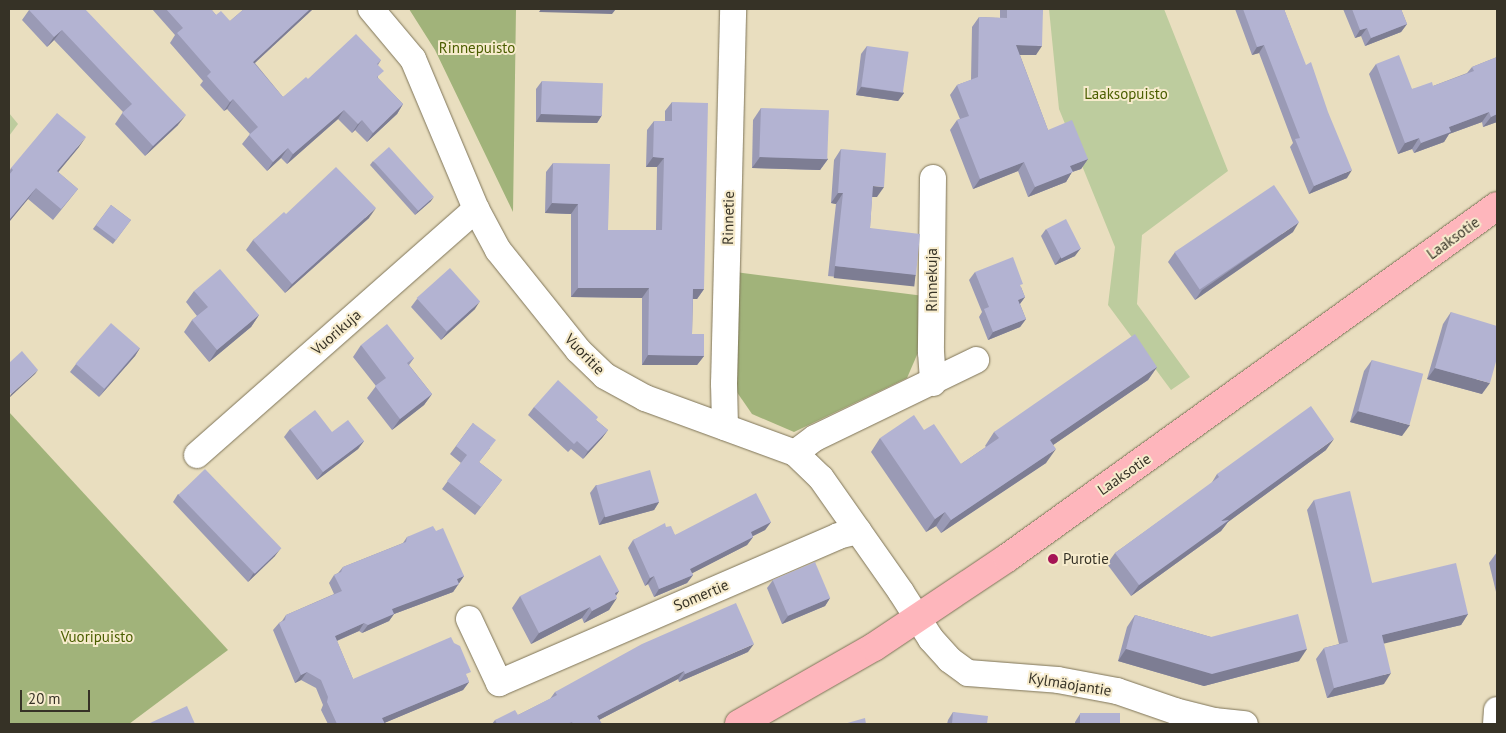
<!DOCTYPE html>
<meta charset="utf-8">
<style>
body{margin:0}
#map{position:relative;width:1506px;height:733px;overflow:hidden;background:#e9debf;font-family:"PT Sans",sans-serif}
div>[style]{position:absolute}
.green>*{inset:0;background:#bdcc9e}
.forest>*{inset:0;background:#a1b37a}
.roads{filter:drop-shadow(0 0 1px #7e7458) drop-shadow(0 0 1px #7e7458)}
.minor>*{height:26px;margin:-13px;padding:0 13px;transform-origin:13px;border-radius:13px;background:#fff}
.major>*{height:28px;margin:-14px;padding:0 14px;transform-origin:14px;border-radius:14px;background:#feb6bc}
.wall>*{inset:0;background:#9a9ab5;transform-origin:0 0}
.shaded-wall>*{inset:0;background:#7d7d93;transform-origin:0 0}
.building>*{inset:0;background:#b3b3d2;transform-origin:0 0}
.dots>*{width:14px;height:14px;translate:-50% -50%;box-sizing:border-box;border:2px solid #f6ebcc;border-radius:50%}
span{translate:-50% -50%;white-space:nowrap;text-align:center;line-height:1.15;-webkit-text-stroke:4px #f6ebcc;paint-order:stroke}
.park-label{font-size:15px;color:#4b5e00}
.street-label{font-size:15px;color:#363226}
.poi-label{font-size:15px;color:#363226}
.left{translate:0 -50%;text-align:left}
.frame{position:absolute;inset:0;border:10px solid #363226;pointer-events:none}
.scale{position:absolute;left:20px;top:690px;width:70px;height:22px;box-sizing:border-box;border:2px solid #363226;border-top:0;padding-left:6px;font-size:15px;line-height:18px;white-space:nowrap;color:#363226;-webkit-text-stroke:4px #f6ebcc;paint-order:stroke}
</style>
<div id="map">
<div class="green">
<div style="clip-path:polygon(1049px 9px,1164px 9px,1228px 171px,1142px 235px,1137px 304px,1190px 377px,1171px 390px,1108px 305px,1115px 247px,1059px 109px)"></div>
<div style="clip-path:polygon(9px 113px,18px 124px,9px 136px)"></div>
</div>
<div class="forest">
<div style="clip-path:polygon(409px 9px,516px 9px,513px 212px,435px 50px)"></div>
<div style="clip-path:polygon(735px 272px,924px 296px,923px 341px,907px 378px,794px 432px,752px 414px,732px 385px)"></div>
<div style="clip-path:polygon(9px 412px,228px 650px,129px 724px,9px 724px)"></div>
</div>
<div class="roads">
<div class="minor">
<div style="left:371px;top:9px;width:65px;rotate:50deg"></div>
<div style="left:413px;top:59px;width:163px;rotate:67.2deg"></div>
<div style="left:476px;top:209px;width:47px;rotate:61.8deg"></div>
<div style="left:498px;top:250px;width:128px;rotate:51.3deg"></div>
<div style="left:578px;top:350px;width:37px;rotate:44deg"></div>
<div style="left:605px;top:376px;width:46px;rotate:28.8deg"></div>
<div style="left:645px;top:398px;width:160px;rotate:20.1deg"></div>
<div style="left:795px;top:453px;width:36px;rotate:44deg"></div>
<div style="left:821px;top:478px;width:139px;rotate:54.9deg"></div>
<div style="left:901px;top:592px;width:56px;rotate:57.4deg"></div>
<div style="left:931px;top:639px;width:28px;rotate:48deg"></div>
<div style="left:950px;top:660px;width:22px;rotate:36deg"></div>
<div style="left:968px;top:673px;width:90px;rotate:4.4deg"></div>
<div style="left:1058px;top:680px;width:60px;rotate:10.6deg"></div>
<div style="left:1117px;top:691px;width:61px;rotate:19deg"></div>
<div style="left:1175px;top:711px;width:40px;rotate:14.4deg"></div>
<div style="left:1214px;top:721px;width:31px;rotate:6deg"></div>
<div style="left:933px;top:178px;width:174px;rotate:90.7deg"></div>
<div style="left:931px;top:352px;width:31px;rotate:86deg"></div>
<div style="left:725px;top:427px;width:43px;rotate:-91.3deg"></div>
<div style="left:724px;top:384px;width:375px;rotate:-88.6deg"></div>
<div style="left:795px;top:453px;width:25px;rotate:-37deg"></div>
<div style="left:815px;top:438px;width:179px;rotate:-25.8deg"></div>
<div style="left:197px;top:455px;width:372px;rotate:-41.4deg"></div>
<div style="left:469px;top:619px;width:71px;rotate:64.9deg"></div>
<div style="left:499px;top:683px;width:369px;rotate:-23.4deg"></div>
<div style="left:838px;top:536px;width:21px;rotate:-14deg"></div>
<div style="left:1496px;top:724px;width:14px;rotate:-86deg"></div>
</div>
<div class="major">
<div style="left:739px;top:724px;width:155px;rotate:-29.7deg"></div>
<div style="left:874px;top:647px;width:160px;rotate:-33.8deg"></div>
<div style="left:1007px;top:558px;width:603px;rotate:-35.69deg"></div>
</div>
</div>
<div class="wall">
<div style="clip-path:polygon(86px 9px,85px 10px,178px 125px,145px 156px,115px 124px,123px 112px,54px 40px,47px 47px,22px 20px,29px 10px)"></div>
<div style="clip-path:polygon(152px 9px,211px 9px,216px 15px,230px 21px,244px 9px,313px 9px,255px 63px,283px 97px,308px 79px,381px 60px,378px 65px,378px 78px,403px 104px,397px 114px,367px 142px,355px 130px,352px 133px,338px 119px,287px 164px,281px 158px,267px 171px,242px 144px,250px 134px,227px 109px,224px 111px,200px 85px,203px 81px,170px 43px,175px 35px)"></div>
<div style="clip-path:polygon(1000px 9px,1043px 9px,1036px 55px,1020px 55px,1048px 130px,1088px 159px,1081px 169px,1072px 172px,1066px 182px,1028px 197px,1018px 171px,973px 189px,950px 130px,957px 120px,960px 119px,950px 95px,957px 85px,971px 80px,972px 27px,979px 17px,1000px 18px)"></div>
<div style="clip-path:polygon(1235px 9px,1284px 9px,1347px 178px,1309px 194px,1290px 147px,1293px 143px,1259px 53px,1252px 55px)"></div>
<div style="clip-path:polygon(1343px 9px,1401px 9px,1407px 24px,1401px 32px,1365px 46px,1361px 36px,1355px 38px)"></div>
<div style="clip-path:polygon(867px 46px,904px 93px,898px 101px,856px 95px,861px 54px)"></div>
<div style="clip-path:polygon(1497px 57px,1497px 122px,1483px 127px,1482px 122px,1449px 134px,1444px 142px,1414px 153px,1412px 149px,1398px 154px,1369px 74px,1376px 64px,1412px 89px,1433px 86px,1467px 73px,1472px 67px)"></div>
<div style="clip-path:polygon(542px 81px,602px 115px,597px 123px,536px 122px,536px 89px)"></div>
<div style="clip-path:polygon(672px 102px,704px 289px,697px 299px,693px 299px,692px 334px,704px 356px,697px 365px,642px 365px,642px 298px,571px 297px,571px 214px,545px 213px,546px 172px,553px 163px,608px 230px,656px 230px,657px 167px,646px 167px,647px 130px,654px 121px,665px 121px,665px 111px)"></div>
<div style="clip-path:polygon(761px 108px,828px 159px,820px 170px,752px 168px,753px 120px)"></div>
<div style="clip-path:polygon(79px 147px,58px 172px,78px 189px,70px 199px,53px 220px,28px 199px,9px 222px,9px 172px,11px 168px)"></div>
<div style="clip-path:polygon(841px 149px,877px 197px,872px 197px,870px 228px,916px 275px,909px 285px,828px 276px,836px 204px,831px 203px,834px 160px)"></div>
<div style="clip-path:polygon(373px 161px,431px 201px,415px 215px,370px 165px)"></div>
<div style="left:111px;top:205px;width:25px;height:30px;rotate:37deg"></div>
<div style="clip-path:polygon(286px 214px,369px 218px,285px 293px,246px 250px,253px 240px)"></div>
<div style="clip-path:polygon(1046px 229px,1075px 256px,1055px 265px,1041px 236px)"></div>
<div style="clip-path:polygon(1293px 232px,1195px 300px,1168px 262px,1175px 252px)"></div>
<div style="clip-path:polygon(975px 272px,1021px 287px,1025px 297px,1020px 304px,1026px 319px,1020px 327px,988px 340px,979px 317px,982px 312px,969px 280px)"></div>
<div style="clip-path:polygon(194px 291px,259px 315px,251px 327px,209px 362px,184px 332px,192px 320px,197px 316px,186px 302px)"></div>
<div style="clip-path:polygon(417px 299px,475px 309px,441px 340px,411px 307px)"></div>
<div style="clip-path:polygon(1451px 312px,1482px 394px,1427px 379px,1443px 324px)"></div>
<div style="clip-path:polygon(361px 345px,414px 358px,409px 365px,432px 394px,424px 405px,392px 430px,367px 398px,376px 386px,353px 357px)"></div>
<div style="clip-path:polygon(140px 348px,135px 356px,99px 397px,70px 372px,76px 364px)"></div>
<div style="clip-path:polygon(1372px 360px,1402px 436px,1350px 422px,1364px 371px)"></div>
<div style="clip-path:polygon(1157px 367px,1148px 380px,1053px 445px,1046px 463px,941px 533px,936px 526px,926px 532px,871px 452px,880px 438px,961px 464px,986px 447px,985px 446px,994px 432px)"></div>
<div style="clip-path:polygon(534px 407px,596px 420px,608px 430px,602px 438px,583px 459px,571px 449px,568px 452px,528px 415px)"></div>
<div style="clip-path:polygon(473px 423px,490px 448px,479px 462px,502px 480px,475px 515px,442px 489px,461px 463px,450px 454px)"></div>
<div style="clip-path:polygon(290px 429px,364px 441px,358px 449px,317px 480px,284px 437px)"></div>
<div style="clip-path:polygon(1326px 450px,1228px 522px,1221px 531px,1131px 596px,1107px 564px,1115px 553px,1211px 484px,1217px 474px)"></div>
<div style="clip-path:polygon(596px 485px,659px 502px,654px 510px,599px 525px,590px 493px)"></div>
<div style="clip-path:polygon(178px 494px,275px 556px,248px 582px,173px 502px)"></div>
<div style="clip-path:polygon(1314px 500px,1372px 583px,1468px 614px,1461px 625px,1384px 643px,1384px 684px,1327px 698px,1316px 659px,1324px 648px,1339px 644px,1307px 510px)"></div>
<div style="clip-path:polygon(771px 522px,765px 530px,753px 536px,753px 537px,747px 545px,692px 573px,693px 575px,687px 583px,654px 597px,648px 584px,645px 586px,628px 548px,633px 540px,666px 527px,675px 535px)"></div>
<div style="clip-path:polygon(436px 531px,464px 576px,453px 592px,394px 614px,389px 621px,362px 633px,359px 631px,337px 641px,353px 679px,467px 677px,469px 682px,463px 690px,384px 723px,385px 724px,328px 724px,321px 710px,323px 705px,316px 688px,301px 680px,295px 683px,273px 630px,279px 623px,282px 621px,286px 615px,334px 594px,329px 583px,334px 575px,338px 573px,343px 567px,403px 543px,407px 537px)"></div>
<div style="clip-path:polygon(1497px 552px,1497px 596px,1489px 563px)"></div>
<div style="clip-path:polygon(773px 580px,830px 598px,825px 606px,782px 624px,767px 588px)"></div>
<div style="clip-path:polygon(619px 591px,616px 596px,609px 610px,584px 623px,582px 618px,531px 644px,512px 608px,520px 596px)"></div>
<div style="clip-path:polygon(1135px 615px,1211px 637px,1299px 661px,1204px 686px,1118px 661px,1127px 627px)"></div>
<div style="clip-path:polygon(748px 652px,679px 682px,678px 679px,599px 720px,602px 724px,492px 724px,495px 720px,518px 715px,550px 699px,555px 692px)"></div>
<div style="clip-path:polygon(953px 712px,987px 724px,947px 724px,948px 720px)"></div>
<div style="clip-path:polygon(1080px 714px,1120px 724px,1075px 724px,1075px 722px)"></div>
</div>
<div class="shaded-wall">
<div style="clip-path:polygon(310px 9px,313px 9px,246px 71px,253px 62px)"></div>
<div style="clip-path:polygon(541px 9px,616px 9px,612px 14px,539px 12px)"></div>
<div style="clip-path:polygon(1407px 24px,1401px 32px,1365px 46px,1371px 38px)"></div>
<div style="clip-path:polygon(1367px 28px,1361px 36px,1355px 38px,1360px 30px)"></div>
<div style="clip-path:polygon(62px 30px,54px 40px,47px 47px,54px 37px)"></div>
<div style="clip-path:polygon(1016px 45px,1042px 46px,1036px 55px,1009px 55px)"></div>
<div style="clip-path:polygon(1264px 45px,1259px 53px,1252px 55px,1257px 47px)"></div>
<div style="clip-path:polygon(861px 87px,904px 93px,898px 101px,856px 95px)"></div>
<div style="clip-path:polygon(233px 99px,227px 109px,224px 111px,230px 102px)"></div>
<div style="clip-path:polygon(403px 104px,397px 114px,367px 142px,373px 133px)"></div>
<div style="clip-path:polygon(344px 110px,338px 119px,287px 164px,293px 154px)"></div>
<div style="clip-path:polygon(1489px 112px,1482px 122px,1449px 134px,1444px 142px,1414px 153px,1421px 143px,1449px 127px)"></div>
<div style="clip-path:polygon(541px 114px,602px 115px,597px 123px,536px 122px)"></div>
<div style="clip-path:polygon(1497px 114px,1497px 122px,1483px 127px,1491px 117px)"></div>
<div style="clip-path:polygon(186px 115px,178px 125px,145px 156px,153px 146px)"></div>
<div style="clip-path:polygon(362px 120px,355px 130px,352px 133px,358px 124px)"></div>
<div style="clip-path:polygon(86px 137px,79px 147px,50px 182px,57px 171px)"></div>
<div style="clip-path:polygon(1419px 138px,1412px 149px,1398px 154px,1405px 143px)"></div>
<div style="clip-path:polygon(288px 148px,281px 158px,267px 171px,273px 162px)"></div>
<div style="clip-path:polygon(653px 157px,664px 158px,657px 167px,646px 167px)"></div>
<div style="clip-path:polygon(760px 157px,828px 159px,820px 170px,752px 168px)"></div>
<div style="clip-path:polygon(1088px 159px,1081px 169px,1072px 172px,1066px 182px,1028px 197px,1035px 187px,1070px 166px)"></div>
<div style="clip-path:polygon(1024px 162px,1018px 171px,973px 189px,980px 179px)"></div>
<div style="clip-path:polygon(1352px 170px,1347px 178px,1309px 194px,1314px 186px)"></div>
<div style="clip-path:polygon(873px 186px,884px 187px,877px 197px,866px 197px)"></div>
<div style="clip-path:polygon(36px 188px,28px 199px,9px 222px,9px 220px)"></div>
<div style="clip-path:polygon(838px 193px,843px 193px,836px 204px,831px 203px)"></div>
<div style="clip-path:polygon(434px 197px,431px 201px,415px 215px,418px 211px)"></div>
<div style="clip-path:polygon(552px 203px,578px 204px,571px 214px,545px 213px)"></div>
<div style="clip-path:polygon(376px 208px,369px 218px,285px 293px,292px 284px)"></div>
<div style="clip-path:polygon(1299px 222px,1293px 232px,1195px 300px,1202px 290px)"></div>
<div style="clip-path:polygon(1081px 248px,1075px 256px,1055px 265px,1061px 257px)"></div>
<div style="left:835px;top:266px;width:81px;height:12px;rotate:6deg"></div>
<div style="clip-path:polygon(578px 288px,649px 288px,642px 298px,571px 297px)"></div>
<div style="clip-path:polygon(693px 289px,704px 289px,697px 299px,686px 299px)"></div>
<div style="clip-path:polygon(1025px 297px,1019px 305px,1018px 300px)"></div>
<div style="clip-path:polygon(480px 301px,475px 309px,441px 340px,447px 332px)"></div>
<div style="clip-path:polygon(259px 315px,251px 327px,209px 362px,217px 350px)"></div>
<div style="clip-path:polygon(1026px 319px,1020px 327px,988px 340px,993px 332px)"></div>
<div style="clip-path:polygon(140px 348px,135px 356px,99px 397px,105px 389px)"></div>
<div style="clip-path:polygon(648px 355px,704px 356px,697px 365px,642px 365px)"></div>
<div style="clip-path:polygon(1157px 367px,1148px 380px,1040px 454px,1050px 440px)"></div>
<div style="clip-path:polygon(1435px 368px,1490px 383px,1482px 394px,1427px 379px)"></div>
<div style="clip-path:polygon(38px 370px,35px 374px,9px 398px,11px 394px)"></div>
<div style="clip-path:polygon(432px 394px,424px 405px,392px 430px,400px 419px)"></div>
<div style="clip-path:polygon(1358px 411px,1410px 425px,1402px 436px,1350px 422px)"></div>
<div style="clip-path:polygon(608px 430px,602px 438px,583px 459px,588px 451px)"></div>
<div style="clip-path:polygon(1334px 439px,1326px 450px,1228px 522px,1221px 531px,1131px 596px,1139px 585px,1221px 521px)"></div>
<div style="clip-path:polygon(364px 441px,358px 449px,317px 480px,323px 472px)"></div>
<div style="clip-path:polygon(1056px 449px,1046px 463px,941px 533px,951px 520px)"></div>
<div style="clip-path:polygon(659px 502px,654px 510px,599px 525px,604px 517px)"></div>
<div style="clip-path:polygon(945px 512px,936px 526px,926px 532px,935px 519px)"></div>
<div style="clip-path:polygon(771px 522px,765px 530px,745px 540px,751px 532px)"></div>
<div style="clip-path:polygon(753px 537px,747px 545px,685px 577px,690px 569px)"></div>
<div style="clip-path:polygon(281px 548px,275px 556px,248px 582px,253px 574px)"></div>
<div style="clip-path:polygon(693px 575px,687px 583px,654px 597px,659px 589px)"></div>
<div style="clip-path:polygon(464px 576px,453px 592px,394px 614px,389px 621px,362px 633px,368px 625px,392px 609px)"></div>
<div style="clip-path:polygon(654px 576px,648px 584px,645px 586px,650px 578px)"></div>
<div style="clip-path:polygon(619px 591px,612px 601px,617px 598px,609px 610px,584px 623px,592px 611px,615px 593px)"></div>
<div style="clip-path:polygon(830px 598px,825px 606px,782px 624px,788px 616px)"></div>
<div style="clip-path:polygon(590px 607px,582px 618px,531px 644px,539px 633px)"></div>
<div style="clip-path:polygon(1468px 614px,1461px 625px,1374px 646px,1382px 635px)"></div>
<div style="clip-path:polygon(364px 623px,359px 631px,329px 644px,335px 636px)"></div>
<div style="clip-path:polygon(754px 644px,748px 652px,679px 682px,685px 674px)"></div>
<div style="clip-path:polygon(1126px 649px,1307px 649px,1299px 661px,1204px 686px,1118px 661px)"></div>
<div style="clip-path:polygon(684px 671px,678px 679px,591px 724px,597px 716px)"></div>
<div style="clip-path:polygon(307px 672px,301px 680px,295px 683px,301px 675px)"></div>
<div style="clip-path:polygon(1391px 673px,1384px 684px,1327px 698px,1334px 688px)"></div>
<div style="clip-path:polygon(469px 682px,463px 690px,382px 724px,382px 718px)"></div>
</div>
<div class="building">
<div style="clip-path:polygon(30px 9px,85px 9px,186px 115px,153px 146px,122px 113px,132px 104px,62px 30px,54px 37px,29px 10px)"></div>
<div style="clip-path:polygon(166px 9px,211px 9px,216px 15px,221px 11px,230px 21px,244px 9px,310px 9px,253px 62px,283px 97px,306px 77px,308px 79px,356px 34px,381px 60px,377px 64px,384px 71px,377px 77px,403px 104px,373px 133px,362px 120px,358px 124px,344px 110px,293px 154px,288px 148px,273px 162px,249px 135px,258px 127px,233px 99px,230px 102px,207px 76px,211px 72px,177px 33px,183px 28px)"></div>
<div style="clip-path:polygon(1007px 9px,1043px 9px,1042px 46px,1016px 45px,1048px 130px,1072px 120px,1088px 159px,1070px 166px,1073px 172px,1035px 187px,1024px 162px,980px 179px,957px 120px,969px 116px,957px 85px,978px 77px,979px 17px,1007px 18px)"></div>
<div style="clip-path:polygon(1243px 9px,1284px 9px,1306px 65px,1311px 62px,1328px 112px,1352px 170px,1314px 186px,1295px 139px,1300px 138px,1264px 45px,1257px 47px)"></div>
<div style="clip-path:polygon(1352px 9px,1401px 9px,1407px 24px,1371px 38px,1367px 28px,1360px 30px)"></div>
<div style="left:867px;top:46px;width:42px;height:41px;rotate:8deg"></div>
<div style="clip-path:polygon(1399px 55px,1412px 89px,1432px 82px,1433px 86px,1474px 71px,1472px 67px,1497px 57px,1497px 114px,1491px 117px,1489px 112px,1449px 127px,1451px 132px,1421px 143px,1419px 138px,1405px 143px,1376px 64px)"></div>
<div style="left:542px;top:81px;width:61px;height:33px;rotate:2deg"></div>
<div style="clip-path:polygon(672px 102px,708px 103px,704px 289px,693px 289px,692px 334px,704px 334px,704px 356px,648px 355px,649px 288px,578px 288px,578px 204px,552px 203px,553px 163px,610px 164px,608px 230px,662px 230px,664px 158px,653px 157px,654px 121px,672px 121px)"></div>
<div style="left:761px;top:108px;width:68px;height:49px;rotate:2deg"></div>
<div style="clip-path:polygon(57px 113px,86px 137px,57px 171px,78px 189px,61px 209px,36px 188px,9px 220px,9px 175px,13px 170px,11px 168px)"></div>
<div style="left:389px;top:147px;width:67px;height:21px;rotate:48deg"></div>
<div style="clip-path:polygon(841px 149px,886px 153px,884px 187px,873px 186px,870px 228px,920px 234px,916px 275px,835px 266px,843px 193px,838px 193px)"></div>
<div style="clip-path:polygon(336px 167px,376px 208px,292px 284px,253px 240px,284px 212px,286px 214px)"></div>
<div style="left:1274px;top:185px;width:45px;height:120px;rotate:56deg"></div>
<div style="left:111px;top:205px;width:25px;height:25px;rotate:37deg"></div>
<div style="left:1066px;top:219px;width:33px;height:22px;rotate:63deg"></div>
<div style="clip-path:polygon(1013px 257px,1023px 284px,1020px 285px,1025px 297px,1018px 300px,1026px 319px,993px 332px,984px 309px,989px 307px,975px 272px)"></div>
<div style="left:450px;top:268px;width:45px;height:45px;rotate:48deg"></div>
<div style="clip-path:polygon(220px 269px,259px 315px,217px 350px,192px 320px,208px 307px,194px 291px)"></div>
<div style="clip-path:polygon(1451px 312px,1497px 326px,1497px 358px,1490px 383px,1435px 368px)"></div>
<div style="left:111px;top:323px;width:38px;height:54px;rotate:41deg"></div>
<div style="clip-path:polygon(387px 324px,414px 358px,407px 363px,432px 394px,400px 419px,375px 386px,386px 378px,361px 345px)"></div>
<div style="clip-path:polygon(1135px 334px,1157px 367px,1050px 440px,1056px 449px,951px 520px,945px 512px,935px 519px,880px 438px,914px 415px,924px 430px,934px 424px,961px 464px,999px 438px,994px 432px)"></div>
<div style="clip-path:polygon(22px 351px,38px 370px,11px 394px,9px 392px,9px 363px)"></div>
<div style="left:1372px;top:360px;width:53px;height:53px;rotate:15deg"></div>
<div style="clip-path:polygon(558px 380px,598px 417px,596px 420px,608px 430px,588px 451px,577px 441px,574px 444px,534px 407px)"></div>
<div style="clip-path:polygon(1311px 406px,1334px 439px,1221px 521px,1229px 520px,1139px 585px,1115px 553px,1219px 477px,1217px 474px)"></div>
<div style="clip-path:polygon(315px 410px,332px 432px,348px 420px,364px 441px,323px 472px,290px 429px)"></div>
<div style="clip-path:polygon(473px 423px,496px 440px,479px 462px,502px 480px,481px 507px,447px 481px,467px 455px,456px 446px)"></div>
<div style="left:205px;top:469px;width:110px;height:37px;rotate:46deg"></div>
<div style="left:650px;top:470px;width:33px;height:56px;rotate:74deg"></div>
<div style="clip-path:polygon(1350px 491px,1372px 583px,1456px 563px,1468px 614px,1382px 635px,1391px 673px,1334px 688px,1324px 648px,1348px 642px,1314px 500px)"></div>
<div style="clip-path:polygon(756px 493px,771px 522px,751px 532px,753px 537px,690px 569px,693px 575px,659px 589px,654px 576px,650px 578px,633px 540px,665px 523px,666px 527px,671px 526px,675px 535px)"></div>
<div style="clip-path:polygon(433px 526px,436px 531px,443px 528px,464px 576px,457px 579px,459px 584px,392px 609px,394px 614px,368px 625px,364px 623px,335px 636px,353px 679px,451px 637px,454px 643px,460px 646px,471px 672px,466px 674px,469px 682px,382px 718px,385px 724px,337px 724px,327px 702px,328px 697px,321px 680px,307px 672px,301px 675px,279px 623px,285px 620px,286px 615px,342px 591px,334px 575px,341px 572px,343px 567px,406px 542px,407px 537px)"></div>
<div style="clip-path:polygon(600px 555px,619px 591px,615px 593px,617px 598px,592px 611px,590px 607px,539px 633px,520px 596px)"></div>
<div style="left:815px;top:562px;width:39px;height:46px;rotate:67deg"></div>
<div style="clip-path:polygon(736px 603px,754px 644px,685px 674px,684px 671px,597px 716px,602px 724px,573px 724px,572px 722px,567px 724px,497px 724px,495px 720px,515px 710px,518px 715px,557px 695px,555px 692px,642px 644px)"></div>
<div style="clip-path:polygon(1298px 614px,1307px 649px,1212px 674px,1126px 649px,1135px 615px,1211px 637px)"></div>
<div style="clip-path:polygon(187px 706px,195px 724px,151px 724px,150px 723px)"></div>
<div style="clip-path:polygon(953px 712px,988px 716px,987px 724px,952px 724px)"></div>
<div style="left:1120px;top:713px;width:11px;height:40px;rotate:90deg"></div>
<div style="clip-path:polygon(865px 718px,866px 724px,844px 724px)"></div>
</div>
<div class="dots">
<div style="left:1053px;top:559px;background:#a51455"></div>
</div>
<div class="park-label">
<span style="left:477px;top:48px">Rinnepuisto</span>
<span style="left:1126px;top:94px">Laaksopuisto</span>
<span style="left:97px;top:637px">Vuoripuisto</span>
</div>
<div class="street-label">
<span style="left:728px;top:218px;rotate:-89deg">Rinnetie</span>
<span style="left:1453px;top:238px;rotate:-36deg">Laaksotie</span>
<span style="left:932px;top:280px;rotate:-90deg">Rinnekuja</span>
<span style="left:336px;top:332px;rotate:-41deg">Vuorikuja</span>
<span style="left:585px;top:354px;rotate:46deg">Vuoritie</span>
<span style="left:1124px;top:474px;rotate:-35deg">Laaksotie</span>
<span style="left:701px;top:595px;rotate:-23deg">Somertie</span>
<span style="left:1070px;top:684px;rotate:9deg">Kylmäojantie</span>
</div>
<div class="poi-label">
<span class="left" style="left:1063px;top:559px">Purotie</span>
</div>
<div class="frame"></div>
<div class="scale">20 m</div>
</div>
